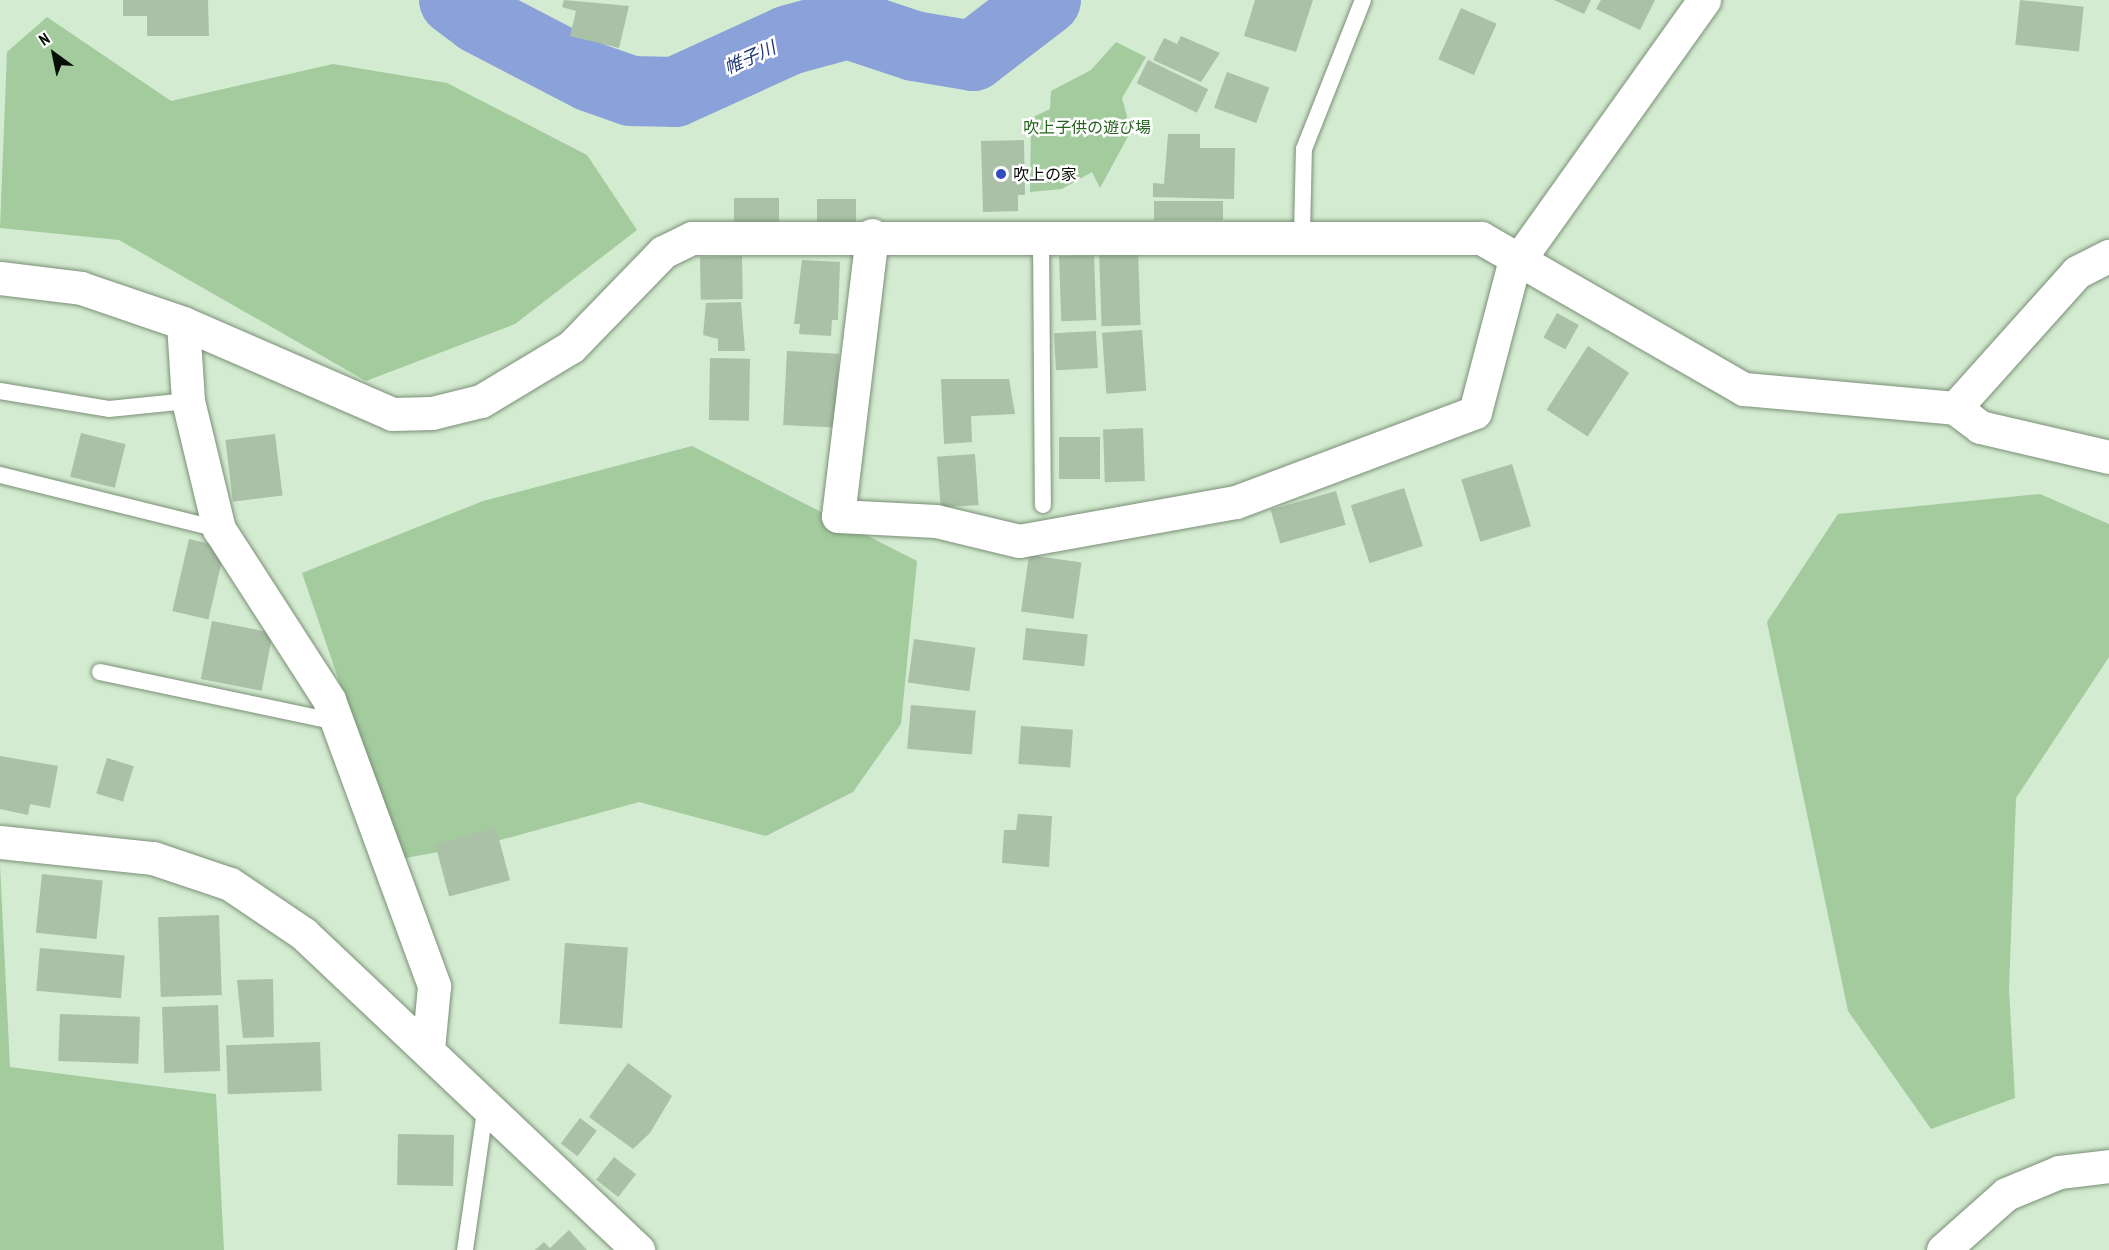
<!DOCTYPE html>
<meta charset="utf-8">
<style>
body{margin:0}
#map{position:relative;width:2109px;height:1250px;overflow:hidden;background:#d3ebd0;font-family:"PT Sans Narrow","Noto Sans JP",sans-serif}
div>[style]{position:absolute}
.green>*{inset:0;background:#a3cb9e}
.river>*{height:70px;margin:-35px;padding:0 35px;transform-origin:35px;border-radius:35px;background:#8aa1d9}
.building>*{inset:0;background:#aac0a7;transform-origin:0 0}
.roads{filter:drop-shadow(0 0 2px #7a8f77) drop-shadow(0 0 2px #7a8f77)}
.service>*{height:16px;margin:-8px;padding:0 8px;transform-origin:8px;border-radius:8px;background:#fff}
.minor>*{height:33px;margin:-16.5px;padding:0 16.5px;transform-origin:16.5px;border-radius:16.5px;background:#fff}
.dots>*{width:16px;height:16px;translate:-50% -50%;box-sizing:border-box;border:3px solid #fff;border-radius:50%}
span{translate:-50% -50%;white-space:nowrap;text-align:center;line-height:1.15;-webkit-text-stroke:5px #fff;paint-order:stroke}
.park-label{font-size:16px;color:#276321}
.poi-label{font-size:16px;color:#080f07}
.left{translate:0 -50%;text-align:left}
.water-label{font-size:18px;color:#23387a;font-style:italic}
.north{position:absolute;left:24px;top:24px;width:60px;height:60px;-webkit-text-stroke:4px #fff;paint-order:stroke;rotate:327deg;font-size:16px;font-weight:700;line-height:24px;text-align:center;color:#080f07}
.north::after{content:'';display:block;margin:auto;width:21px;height:27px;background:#080f07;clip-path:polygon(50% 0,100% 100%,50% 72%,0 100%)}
</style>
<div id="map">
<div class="green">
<div style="clip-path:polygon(47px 17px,171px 101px,333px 64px,447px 83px,587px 155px,637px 230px,515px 324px,366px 381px,119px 240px,0 228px,7px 52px)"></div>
<div style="clip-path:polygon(1116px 42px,1146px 57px,1122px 98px,1131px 131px,1100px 188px,1092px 172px,1062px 189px,1030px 192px,1031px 118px,1050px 109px,1051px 91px,1091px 70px)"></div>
<div style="clip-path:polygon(692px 446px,917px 561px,901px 724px,853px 792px,766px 836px,639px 802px,493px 842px,400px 859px,302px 573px,483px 501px)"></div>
<div style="clip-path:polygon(2040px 494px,2109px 524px,2109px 657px,2016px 798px,2009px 989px,2015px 1098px,1931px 1129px,1848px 1011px,1767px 622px,1838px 514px)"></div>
<div style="clip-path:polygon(0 865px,10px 1067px,216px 1094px,224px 1250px,0 1250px)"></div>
</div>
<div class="river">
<div style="left:454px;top:0;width:31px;rotate:37deg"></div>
<div style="left:479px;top:19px;width:126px;rotate:27.4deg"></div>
<div style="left:591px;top:77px;width:42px;rotate:19.3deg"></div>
<div style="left:631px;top:91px;width:44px;rotate:1.3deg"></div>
<div style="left:675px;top:92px;width:125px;rotate:-24.5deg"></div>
<div style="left:789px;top:40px;width:61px;rotate:-15.2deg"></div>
<div style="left:848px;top:24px;width:70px;rotate:18.4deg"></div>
<div style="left:914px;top:46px;width:60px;rotate:9.6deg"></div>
<div style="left:973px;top:56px;width:92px;rotate:-37.5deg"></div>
</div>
<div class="building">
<div style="clip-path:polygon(123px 0,208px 0,209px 36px,147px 36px,147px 16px,123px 16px)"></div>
<div style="clip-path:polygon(564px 0,629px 6px,619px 48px,570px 36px,576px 11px,562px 7px)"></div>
<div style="clip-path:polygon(1255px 0,1313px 0,1296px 52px,1244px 36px)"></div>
<div style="clip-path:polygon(1554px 0,1591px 0,1584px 14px)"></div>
<div style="clip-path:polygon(1601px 0,1655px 0,1640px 30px,1596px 9px)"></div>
<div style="left:2020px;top:0;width:64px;height:45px;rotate:6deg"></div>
<div style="left:1461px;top:8px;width:39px;height:56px;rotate:24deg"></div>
<div style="clip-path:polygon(1181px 36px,1220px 53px,1201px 82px,1153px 60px,1164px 38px,1177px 44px)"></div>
<div style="left:1148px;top:60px;width:67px;height:26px;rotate:26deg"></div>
<div style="left:1227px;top:72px;width:45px;height:38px;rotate:20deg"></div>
<div style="clip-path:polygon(1168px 134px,1200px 134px,1200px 148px,1235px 148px,1234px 199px,1153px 197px,1153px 183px,1164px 184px)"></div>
<div style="clip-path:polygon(1024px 140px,1025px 195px,1018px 195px,1018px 211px,983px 212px,981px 141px)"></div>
<div style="left:779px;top:198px;width:28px;height:45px;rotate:90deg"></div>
<div style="left:817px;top:199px;width:39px;height:25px"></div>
<div style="left:1154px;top:201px;width:69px;height:19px"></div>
<div style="left:1138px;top:250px;width:75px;height:39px;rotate:88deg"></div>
<div style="left:1094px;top:255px;width:65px;height:35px;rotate:88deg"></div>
<div style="left:742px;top:256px;width:43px;height:42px;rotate:89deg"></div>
<div style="clip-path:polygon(802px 260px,840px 262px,838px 320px,832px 320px,831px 336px,799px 334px,800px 324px,794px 324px)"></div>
<div style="clip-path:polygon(741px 302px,745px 351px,718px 351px,718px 339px,703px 335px,706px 303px)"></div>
<div style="left:1557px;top:313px;width:25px;height:28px;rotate:29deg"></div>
<div style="left:1142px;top:330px;width:61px;height:40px;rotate:86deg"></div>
<div style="left:1096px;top:331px;width:37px;height:42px;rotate:87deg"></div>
<div style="left:1588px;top:346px;width:49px;height:76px;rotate:33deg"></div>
<div style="left:787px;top:351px;width:52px;height:74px;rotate:3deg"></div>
<div style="left:710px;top:358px;width:40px;height:62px;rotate:1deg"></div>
<div style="clip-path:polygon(941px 379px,1009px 379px,1015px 414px,971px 416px,972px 442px,944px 444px)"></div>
<div style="left:1143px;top:428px;width:53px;height:40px;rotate:88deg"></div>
<div style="left:81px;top:433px;width:46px;height:45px;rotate:14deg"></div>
<div style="left:275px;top:434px;width:62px;height:50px;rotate:83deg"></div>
<div style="left:1100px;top:437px;width:42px;height:41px;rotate:90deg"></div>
<div style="left:975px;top:454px;width:51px;height:38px;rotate:86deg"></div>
<div style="left:1512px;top:464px;width:65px;height:53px;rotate:73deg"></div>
<div style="left:1404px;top:488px;width:61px;height:56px;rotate:72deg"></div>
<div style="left:1336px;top:491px;width:35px;height:68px;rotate:74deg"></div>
<div style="left:189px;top:539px;width:37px;height:74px;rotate:13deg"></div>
<div style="left:1029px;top:555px;width:53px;height:57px;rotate:8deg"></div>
<div style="left:212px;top:621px;width:62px;height:59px;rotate:11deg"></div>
<div style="left:1026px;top:628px;width:62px;height:32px;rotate:6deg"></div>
<div style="left:914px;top:639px;width:62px;height:44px;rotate:8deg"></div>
<div style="left:911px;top:705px;width:65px;height:44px;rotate:5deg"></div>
<div style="left:1021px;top:726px;width:52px;height:38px;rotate:4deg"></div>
<div style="clip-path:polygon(0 756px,58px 766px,50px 808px,30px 804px,28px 815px,0 809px)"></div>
<div style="left:107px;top:758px;width:28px;height:37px;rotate:17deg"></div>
<div style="clip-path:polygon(1018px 814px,1052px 816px,1049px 867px,1002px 863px,1004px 830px,1016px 830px)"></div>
<div style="left:496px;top:828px;width:54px;height:63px;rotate:75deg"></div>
<div style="left:42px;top:874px;width:61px;height:59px;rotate:6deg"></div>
<div style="left:219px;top:915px;width:80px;height:61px;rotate:88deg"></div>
<div style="left:565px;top:943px;width:63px;height:81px;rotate:4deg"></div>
<div style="left:40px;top:948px;width:85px;height:43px;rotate:5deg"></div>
<div style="clip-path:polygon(273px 979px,274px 1037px,243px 1038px,237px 980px)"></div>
<div style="left:218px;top:1005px;width:66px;height:56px;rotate:88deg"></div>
<div style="left:60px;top:1014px;width:80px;height:47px;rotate:2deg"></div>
<div style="left:320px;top:1042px;width:49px;height:94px;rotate:88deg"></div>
<div style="clip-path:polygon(628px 1063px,672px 1096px,650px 1133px,633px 1149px,589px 1117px)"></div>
<div style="left:580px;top:1118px;width:21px;height:32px;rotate:37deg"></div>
<div style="left:398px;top:1134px;width:56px;height:51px;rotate:1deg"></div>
<div style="left:614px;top:1157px;width:28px;height:29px;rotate:38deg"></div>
<div style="clip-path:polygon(569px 1230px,587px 1250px,535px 1250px,544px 1242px,550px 1248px)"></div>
</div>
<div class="roads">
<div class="service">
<div style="left:1302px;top:234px;width:85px;rotate:-88.7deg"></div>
<div style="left:1304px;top:149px;width:160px;rotate:-68.4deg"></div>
<div style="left:1041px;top:235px;width:270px;rotate:89.6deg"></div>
<div style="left:0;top:391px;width:110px;rotate:9.4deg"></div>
<div style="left:109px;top:409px;width:79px;rotate:-5.8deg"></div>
<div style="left:0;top:475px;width:226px;rotate:13.9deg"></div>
<div style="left:100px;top:672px;width:242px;rotate:11.9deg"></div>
<div style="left:465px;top:1250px;width:147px;rotate:-81.8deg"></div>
</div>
<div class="minor">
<div style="left:872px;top:235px;width:283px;rotate:96.9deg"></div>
<div style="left:838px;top:516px;width:98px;rotate:2.9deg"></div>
<div style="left:936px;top:521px;width:85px;rotate:13.5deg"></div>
<div style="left:1019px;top:541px;width:220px;rotate:-10.2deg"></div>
<div style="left:1236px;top:502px;width:255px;rotate:-20.6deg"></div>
<div style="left:1475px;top:412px;width:161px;rotate:-75.3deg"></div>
<div style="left:1520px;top:258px;width:317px;rotate:-54.5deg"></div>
<div style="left:0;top:278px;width:82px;rotate:7deg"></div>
<div style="left:81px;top:288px;width:108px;rotate:18.9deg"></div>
<div style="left:183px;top:323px;width:228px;rotate:23.5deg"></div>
<div style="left:392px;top:414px;width:40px;rotate:-1.4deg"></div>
<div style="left:432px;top:413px;width:50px;rotate:-13.8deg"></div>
<div style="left:481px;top:401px;width:105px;rotate:-31deg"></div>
<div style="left:571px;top:347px;width:132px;rotate:-45.9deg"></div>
<div style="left:663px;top:252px;width:32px;rotate:-26deg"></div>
<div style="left:692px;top:238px;width:789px"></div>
<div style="left:1481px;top:238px;width:303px;rotate:29.9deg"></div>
<div style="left:1744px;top:389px;width:212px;rotate:5.1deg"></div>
<div style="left:1955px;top:408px;width:183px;rotate:-48.1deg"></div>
<div style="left:2077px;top:272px;width:36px;rotate:-27deg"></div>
<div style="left:183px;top:323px;width:78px;rotate:86.3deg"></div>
<div style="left:188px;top:401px;width:132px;rotate:76.4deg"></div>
<div style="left:219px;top:529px;width:203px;rotate:57.2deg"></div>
<div style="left:329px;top:700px;width:305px;rotate:69.8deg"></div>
<div style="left:434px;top:986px;width:63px;rotate:95.4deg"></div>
<div style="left:1955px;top:408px;width:31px;rotate:37deg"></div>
<div style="left:1980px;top:427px;width:132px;rotate:13.1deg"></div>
<div style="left:0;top:842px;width:154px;rotate:6deg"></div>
<div style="left:153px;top:858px;width:81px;rotate:18.7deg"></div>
<div style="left:230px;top:884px;width:89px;rotate:34deg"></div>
<div style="left:304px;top:934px;width:460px;rotate:43.4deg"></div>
<div style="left:1943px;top:1250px;width:84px;rotate:-41.6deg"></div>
<div style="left:2006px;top:1194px;width:57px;rotate:-22.5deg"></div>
<div style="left:2059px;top:1172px;width:50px;rotate:-6.8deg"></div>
</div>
</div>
<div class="dots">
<div style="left:1001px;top:174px;background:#304dbe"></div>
</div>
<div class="park-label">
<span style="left:1087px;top:127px">吹上子供の遊び場</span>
</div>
<div class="poi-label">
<span class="left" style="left:1013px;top:174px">吹上の家</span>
</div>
<div class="water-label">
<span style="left:750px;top:58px;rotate:-24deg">帷子川</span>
</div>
<div class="north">N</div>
</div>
